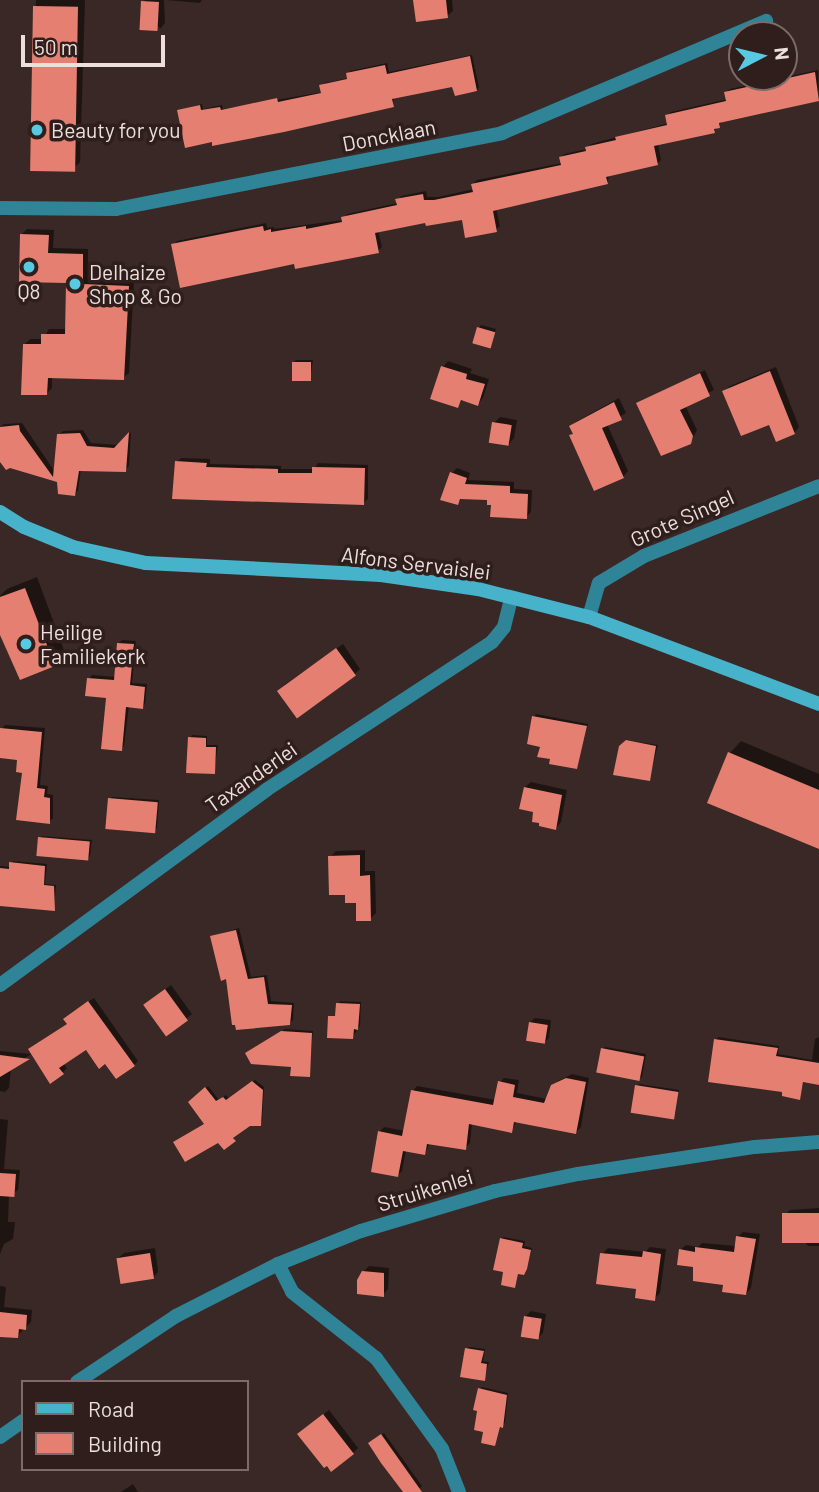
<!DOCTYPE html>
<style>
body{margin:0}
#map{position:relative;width:819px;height:1492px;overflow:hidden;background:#392825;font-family:Barlow,sans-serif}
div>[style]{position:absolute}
.shadow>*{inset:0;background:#0007}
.building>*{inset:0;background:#e57f71;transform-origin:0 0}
.street>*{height:14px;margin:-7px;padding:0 7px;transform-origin:7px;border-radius:7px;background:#2f8497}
.secondary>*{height:14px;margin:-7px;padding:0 7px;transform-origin:7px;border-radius:7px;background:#47b3ca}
.dots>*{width:19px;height:19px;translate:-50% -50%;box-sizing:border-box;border:4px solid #2f1e1b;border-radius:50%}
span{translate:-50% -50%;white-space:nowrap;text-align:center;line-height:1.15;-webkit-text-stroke:7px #2f1e1b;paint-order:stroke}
.poi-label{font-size:21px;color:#ecdfdd}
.left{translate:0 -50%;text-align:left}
.street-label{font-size:21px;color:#ecdfdd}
.legend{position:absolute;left:21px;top:1380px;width:228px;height:91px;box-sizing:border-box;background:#2f1e1b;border:2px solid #7b6b69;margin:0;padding:9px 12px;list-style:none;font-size:21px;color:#ecdfdd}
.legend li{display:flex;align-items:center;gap:14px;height:35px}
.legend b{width:35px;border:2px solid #7b6b69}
.north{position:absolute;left:728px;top:21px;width:70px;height:70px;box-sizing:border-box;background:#2f1e1b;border:2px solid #7b6b69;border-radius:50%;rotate:83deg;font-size:19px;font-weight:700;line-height:28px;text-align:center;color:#ecdfdd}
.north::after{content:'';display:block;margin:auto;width:24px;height:32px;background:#57c9e2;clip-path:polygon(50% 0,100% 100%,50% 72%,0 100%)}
.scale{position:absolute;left:21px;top:35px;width:144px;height:32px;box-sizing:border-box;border:4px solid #ecdfdd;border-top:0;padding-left:9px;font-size:21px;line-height:24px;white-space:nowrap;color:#ecdfdd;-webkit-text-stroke:5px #2f1e1b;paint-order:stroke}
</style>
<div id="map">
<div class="shadow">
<div style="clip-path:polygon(36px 0,85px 0,80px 162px,71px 171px,32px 170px)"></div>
<div style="clip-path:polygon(145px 0,164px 0,165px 23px,160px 29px,143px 2px)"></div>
<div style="clip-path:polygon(165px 0,202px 0,200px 3px)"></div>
<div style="clip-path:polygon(415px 0,452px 0,453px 11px,447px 16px)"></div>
<div style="clip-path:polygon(472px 55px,479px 87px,477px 90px,454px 85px,394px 97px,393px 105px,213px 140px,179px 110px,202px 104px,203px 109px,222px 105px,223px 109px,323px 92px,324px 83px,349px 78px,350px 71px,387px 63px,389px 72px)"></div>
<div style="clip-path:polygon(818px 70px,819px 99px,723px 121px,714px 131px,658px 144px,661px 160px,658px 163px,610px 174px,607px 183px,496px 208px,500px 226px,496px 230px,463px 218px,427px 221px,378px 230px,382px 247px,378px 251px,295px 262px,173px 245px,177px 241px,266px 223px,267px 228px,274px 227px,274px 229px,343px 220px,347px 214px,398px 203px,401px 196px,426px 191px,427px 197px,438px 197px,474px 189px,473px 184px,477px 180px,562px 163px,561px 158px,564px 154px,587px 149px,591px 144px,669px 123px,667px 116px,671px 112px,728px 99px,726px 92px,730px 89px)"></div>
<div style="clip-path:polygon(27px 229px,54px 230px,53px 248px,88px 249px,88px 279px,134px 281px,129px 373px,123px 378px,52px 376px,52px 388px,46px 394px,24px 345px,30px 339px,43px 339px,49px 329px,67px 329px,68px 281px,21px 235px)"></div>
<div style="clip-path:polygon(481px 325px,496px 329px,490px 346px,479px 328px)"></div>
<div style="clip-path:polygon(296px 360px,313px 360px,310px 379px,294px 362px)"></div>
<div style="clip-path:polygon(448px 361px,472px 369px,470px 373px,489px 379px,483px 398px,478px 404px,463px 399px,458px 406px,443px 367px)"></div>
<div style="clip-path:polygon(776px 367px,799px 427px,794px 433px,769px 422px,724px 391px,730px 386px)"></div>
<div style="clip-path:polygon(705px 370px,714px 390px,685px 405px,697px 430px,690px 443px,638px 403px)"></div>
<div style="clip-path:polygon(619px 398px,626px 413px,607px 424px,628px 471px,623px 477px,571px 436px,574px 433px,571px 426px,577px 421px)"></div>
<div style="clip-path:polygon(500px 417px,517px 420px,514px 438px,509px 444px,494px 423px)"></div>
<div style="clip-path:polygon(22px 423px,55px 472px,59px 435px,63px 431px,83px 430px,91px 443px,119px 445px,131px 432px,129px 466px,125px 470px,81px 469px,78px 490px,75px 494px,59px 481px,0 459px,0 427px,4px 424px)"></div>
<div style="clip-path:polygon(181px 458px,210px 459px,210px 464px,281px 466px,281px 469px,314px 469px,318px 463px,368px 465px,368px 499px,363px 503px,177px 462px)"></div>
<div style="clip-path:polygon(457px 468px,470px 473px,468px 480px,514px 482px,514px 489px,532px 490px,531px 512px,526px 517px,492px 503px,489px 498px,462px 498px,457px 503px,452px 473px)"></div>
<div style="clip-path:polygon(37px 577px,65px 653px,54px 665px,0 629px,0 596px,7px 589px)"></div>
<div style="clip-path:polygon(122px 640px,136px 641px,132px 683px,147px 684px,145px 704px,142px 707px,129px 706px,124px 746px,121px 749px,108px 696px,89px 679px,92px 675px,116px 677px,119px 643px)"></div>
<div style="clip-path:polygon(343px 644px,360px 669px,354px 675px,284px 685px)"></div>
<div style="clip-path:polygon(536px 714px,588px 724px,577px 767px,552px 758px,542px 745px,534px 717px)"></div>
<div style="clip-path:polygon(5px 725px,45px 728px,40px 785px,48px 786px,47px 794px,53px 795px,53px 818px,49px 822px,18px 758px,0 756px,2px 729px)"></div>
<div style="clip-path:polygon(192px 735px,207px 736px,207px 745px,218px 745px,214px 772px,190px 738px)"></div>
<div style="clip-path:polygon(626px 740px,658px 745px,649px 779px)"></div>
<div style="clip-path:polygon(741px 741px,819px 774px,819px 847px,709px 802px,730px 753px)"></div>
<div style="clip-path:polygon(531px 782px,567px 790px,561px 822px,556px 828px,535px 810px,525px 787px)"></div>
<div style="clip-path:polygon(112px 797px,159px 800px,157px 828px,155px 830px,110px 799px)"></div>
<div style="clip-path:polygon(42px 836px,92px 840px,90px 856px,88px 858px,40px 838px)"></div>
<div style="clip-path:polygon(365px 850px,365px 871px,375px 871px,376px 913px,370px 919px,330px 857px,336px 851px)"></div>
<div style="clip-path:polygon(13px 861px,47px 864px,45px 884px,56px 885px,54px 909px,0 904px,0 866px,11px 867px)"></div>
<div style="clip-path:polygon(239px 928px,251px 977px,267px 975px,271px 1001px,294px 1003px,293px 1020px,290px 1023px,228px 977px,212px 937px)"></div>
<div style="clip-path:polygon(171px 985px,192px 1014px,186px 1019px,151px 1000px)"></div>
<div style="clip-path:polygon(94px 998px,138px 1061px,134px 1065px,106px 1062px,86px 1048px,63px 1063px,67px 1068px,62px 1073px,30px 1049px,69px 1023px,70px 1014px)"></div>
<div style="clip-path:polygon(340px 1001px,361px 1002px,360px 1026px,352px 1037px,330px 1017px,337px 1015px)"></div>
<div style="clip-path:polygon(535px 1018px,551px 1020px,549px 1038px,544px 1043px,530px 1022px)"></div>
<div style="clip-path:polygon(285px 1029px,313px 1031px,309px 1075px,292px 1065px,249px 1051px)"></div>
<div style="clip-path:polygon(718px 1037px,779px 1046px,778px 1054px,812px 1060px,815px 1039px,819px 1037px,819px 1083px,804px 1081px,799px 1098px,784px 1091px,716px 1040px)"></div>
<div style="clip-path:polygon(605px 1047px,646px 1054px,642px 1077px,639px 1079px,602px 1049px)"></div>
<div style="clip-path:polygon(0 1051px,31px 1054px,11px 1068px,9px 1088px,5px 1092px,0 1091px)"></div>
<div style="clip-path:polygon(572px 1074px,589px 1078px,581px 1127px,576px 1132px,517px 1121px,511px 1131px,472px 1123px,470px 1143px,465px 1148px,430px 1143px,425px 1153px,406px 1150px,402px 1171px,397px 1176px,379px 1132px,384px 1127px,405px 1131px,413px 1091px,417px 1086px,496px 1100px,500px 1082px,504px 1078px,519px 1080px,517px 1093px,547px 1099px,558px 1081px)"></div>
<div style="clip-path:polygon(255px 1080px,264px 1087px,262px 1122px,250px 1124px,234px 1135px,234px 1140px,206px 1123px,191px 1102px,208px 1086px,219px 1100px,226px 1095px,229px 1099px)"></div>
<div style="clip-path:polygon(639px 1084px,679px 1090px,675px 1116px,672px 1118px,637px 1086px)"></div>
<div style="clip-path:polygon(0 1119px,8px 1120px,4px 1169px,20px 1170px,18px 1190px,9px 1195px,8px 1222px,15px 1222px,13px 1239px,4px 1244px,0 1254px)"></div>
<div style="clip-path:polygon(819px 1208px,819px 1246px,808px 1246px,784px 1216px,790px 1210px)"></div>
<div style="clip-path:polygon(743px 1232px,760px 1234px,751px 1288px,746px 1294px,695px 1265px,680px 1250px,686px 1245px,698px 1247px,702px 1243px,736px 1246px,737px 1237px)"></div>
<div style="clip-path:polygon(503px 1237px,525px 1241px,524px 1246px,532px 1248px,526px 1271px,519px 1272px,515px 1286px,501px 1239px)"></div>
<div style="clip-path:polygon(650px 1247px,666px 1249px,660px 1293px,654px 1299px,602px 1254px,608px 1248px,645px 1252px)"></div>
<div style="clip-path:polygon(155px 1248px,158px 1272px,153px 1278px,118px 1258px,124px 1253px)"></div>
<div style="clip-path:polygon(369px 1266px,389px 1268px,388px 1289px,383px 1295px,363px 1272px)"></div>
<div style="clip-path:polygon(0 1286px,6px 1287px,4px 1307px,32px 1310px,31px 1322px,17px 1336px,0 1335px)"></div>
<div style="clip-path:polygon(531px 1311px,546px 1314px,543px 1333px,537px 1339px,525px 1317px)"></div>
<div style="clip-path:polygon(469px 1347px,485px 1349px,483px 1361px,489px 1362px,484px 1379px,467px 1349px)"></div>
<div style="clip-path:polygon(482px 1387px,508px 1393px,505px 1423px,501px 1425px,495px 1444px,485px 1431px,479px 1389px)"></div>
<div style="clip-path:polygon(329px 1410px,358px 1448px,353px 1453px,305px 1429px)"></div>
<div style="clip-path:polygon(384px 1433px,422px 1486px,415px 1492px,405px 1492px,372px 1441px)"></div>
<div style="clip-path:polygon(133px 1484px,138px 1492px,121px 1492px)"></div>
</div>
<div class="building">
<div style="clip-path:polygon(413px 0,446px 0,448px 18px,416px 22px)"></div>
<div style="left:141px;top:1px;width:18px;height:29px;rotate:3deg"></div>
<div style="left:33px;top:6px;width:45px;height:165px;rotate:1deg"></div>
<div style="clip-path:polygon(470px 56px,477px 91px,455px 96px,452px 87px,392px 99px,394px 107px,284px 132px,212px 146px,212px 142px,185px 148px,177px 110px,200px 105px,201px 110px,220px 107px,221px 110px,277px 98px,278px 102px,321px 93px,319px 85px,347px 79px,346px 73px,385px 65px,387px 74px)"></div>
<div style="clip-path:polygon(815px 72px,819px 101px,719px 123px,720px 128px,714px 129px,715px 133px,654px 146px,658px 165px,606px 177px,608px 184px,493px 211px,497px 232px,465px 238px,462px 220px,426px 226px,425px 223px,375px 233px,379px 253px,295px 269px,294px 264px,180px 288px,171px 244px,263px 226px,264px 231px,271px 229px,271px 232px,306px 226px,306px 229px,342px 222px,341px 217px,397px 205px,395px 199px,423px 194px,424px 200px,434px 200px,473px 192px,471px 184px,561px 165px,559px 157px,586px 151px,585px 147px,616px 140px,615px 137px,667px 125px,665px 115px,726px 101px,724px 92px)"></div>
<div style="clip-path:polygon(20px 234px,49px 235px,48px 253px,83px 254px,83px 284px,129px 286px,124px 380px,48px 378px,47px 395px,21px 395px,23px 344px,41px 344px,41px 334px,65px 334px,66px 283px,19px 282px)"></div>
<div style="left:477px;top:327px;width:19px;height:17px;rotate:16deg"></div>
<div style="left:292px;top:362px;width:19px;height:19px"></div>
<div style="clip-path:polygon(441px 366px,467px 374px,466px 379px,485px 384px,478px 406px,461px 400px,458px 408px,430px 399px)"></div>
<div style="clip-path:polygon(770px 371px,795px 434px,776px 442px,769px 425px,741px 436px,722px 391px)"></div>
<div style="clip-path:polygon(700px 373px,710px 396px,680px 410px,693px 436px,691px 444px,661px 456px,636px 403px)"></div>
<div style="clip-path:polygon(614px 402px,622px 420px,602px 428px,624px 478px,594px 491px,569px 435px,573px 434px,569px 426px)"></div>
<div style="left:492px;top:422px;width:20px;height:21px;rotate:9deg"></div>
<div style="clip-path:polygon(19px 425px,20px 431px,53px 477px,57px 434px,80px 433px,87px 446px,114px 448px,129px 432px,126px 472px,79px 471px,75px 496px,58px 494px,57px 482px,10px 468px,6px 470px,0 462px,0 427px)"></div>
<div style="clip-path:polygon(175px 461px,207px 463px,206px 467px,278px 469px,278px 473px,312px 473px,312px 467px,365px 468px,364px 505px,172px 499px)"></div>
<div style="clip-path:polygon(450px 472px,467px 478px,465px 484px,510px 486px,510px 493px,528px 494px,527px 519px,490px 517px,491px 505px,487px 505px,487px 500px,460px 499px,458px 505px,440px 500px)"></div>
<div style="clip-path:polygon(25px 588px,55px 666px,20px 680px,0 635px,0 597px)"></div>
<div style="clip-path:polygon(117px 643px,134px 644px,130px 685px,145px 687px,143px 709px,126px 707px,122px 751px,101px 749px,106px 698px,85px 696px,87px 678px,114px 680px)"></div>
<div style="left:336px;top:648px;width:34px;height:73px;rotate:54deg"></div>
<div style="clip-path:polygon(532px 716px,587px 726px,577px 769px,549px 764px,550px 759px,537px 757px,540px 747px,527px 744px)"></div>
<div style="clip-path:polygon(0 728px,42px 732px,37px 788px,45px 789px,44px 797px,50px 798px,50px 824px,16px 820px,22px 773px,16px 772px,17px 760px,0 758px)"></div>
<div style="clip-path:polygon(188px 737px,206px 738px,206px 747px,216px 747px,215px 774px,186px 773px)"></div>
<div style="clip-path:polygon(626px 740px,656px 746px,650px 781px,613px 775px,619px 746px)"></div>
<div style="clip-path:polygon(728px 752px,819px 790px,819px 849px,707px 803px)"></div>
<div style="clip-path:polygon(524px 787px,562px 795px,556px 830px,539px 826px,539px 823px,532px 822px,533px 812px,519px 809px)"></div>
<div style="left:108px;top:798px;width:50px;height:31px;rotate:5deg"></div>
<div style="left:38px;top:837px;width:52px;height:19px;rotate:5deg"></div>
<div style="clip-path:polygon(360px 855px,360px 876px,370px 875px,371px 921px,356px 921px,356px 903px,345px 903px,345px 895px,329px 895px,328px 856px)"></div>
<div style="clip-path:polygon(9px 862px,45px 866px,44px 885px,54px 886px,55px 911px,0 906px,0 868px,9px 869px)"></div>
<div style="clip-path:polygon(236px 930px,248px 979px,264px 977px,268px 1004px,292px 1005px,290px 1025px,236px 1030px,235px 1025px,232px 1025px,226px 979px,221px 981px,210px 936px)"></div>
<div style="left:165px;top:989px;width:39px;height:27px;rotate:54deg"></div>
<div style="clip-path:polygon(88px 1001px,135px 1066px,116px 1079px,105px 1064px,99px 1069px,86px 1050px,59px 1068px,64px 1074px,50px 1084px,28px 1049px,67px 1024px,63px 1019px)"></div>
<div style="clip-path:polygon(336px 1003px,360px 1004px,358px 1030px,354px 1029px,353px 1039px,327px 1038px,328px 1016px,335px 1016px)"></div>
<div style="left:529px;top:1022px;width:19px;height:19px;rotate:9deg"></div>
<div style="clip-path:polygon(281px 1031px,312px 1033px,310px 1077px,290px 1076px,291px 1067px,251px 1064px,245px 1053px)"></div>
<div style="clip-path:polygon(714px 1039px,778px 1048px,776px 1056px,819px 1063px,819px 1085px,803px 1082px,800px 1100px,782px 1096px,782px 1092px,708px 1082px)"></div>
<div style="left:601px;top:1048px;width:44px;height:25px;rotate:11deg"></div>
<div style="clip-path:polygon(0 1055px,30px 1059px,0 1077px)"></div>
<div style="clip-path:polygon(566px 1078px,586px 1082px,576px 1134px,514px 1122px,512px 1133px,469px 1124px,466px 1150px,427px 1144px,425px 1155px,403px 1151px,398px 1177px,371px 1172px,378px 1131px,402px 1136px,411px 1090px,493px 1105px,498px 1081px,515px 1085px,513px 1097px,544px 1103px,551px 1085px)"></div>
<div style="clip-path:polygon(252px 1081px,263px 1090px,261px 1126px,250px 1126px,233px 1138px,236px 1141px,224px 1150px,218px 1143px,185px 1162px,173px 1142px,204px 1124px,188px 1102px,205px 1087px,216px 1101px,223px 1097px,226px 1100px)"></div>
<div style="left:635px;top:1085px;width:44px;height:28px;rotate:9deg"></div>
<div style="left:0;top:1173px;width:16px;height:23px;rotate:4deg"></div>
<div style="left:819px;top:1213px;width:30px;height:37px;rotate:90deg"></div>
<div style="clip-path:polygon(736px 1236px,756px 1239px,746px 1295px,722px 1292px,723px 1285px,693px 1281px,693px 1267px,677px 1265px,679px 1249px,695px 1252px,695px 1247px,734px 1252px)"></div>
<div style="clip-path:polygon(500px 1238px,523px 1243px,522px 1248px,531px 1250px,527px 1269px,524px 1275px,518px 1274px,515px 1288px,501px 1285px,503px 1272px,493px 1270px)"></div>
<div style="clip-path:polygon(643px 1251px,661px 1254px,655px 1301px,635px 1298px,636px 1289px,596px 1284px,600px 1253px,642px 1257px)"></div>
<div style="left:150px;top:1253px;width:26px;height:34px;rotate:81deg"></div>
<div style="clip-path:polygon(362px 1271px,384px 1273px,384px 1297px,357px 1294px,357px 1280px)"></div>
<div style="clip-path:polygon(0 1312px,27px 1315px,26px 1330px,19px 1329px,18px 1338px,0 1337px)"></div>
<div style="left:524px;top:1316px;width:18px;height:21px;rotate:9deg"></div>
<div style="clip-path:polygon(465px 1348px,484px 1351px,481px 1363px,487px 1364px,485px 1381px,460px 1377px)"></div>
<div style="clip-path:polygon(478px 1388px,507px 1395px,503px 1428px,500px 1427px,495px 1446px,481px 1443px,483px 1432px,474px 1430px,477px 1411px,473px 1410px)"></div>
<div style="clip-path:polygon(323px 1414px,354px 1454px,331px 1472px,327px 1466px,324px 1468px,297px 1434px)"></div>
<div style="clip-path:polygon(381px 1434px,422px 1492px,403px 1492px,381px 1463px,368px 1443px)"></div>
</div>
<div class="street">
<div style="left:0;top:208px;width:116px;rotate:0.5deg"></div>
<div style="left:116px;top:209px;width:393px;rotate:-11.1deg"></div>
<div style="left:502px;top:133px;width:287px;rotate:-23deg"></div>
<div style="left:589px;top:617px;width:35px;rotate:-74deg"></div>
<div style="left:599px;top:583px;width:52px;rotate:-31deg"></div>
<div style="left:644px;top:556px;width:188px;rotate:-21.8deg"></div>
<div style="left:0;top:985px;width:330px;rotate:-36.2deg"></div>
<div style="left:266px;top:790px;width:270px;rotate:-33.2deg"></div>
<div style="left:492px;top:642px;width:19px;rotate:-51deg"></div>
<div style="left:504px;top:627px;width:30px;rotate:-76deg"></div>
<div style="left:278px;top:1264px;width:31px;rotate:63deg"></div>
<div style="left:292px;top:1292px;width:107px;rotate:38.2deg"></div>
<div style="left:376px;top:1358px;width:112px;rotate:54deg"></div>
<div style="left:442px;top:1449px;width:46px;rotate:68.4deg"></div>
<div style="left:77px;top:1382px;width:119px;rotate:-33.7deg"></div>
<div style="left:176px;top:1316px;width:114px;rotate:-27deg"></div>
<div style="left:278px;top:1264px;width:89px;rotate:-21.7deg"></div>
<div style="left:361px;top:1231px;width:140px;rotate:-16.6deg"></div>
<div style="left:495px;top:1191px;width:85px;rotate:-11.6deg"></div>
<div style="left:578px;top:1174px;width:179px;rotate:-8.7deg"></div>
<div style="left:755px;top:1147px;width:64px;rotate:-4.5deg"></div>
<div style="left:0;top:1437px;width:28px;rotate:-35deg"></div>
</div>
<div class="secondary">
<div style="left:0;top:512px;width:28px;rotate:32deg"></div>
<div style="left:24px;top:527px;width:53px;rotate:22.2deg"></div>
<div style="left:73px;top:547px;width:75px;rotate:12.4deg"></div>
<div style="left:146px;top:563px;width:235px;rotate:2.9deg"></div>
<div style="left:381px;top:575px;width:98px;rotate:8.2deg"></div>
<div style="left:478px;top:589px;width:114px;rotate:14.2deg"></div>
<div style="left:589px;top:617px;width:246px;rotate:20.7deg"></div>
</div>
<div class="dots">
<div style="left:37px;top:130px;background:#57c9e2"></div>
<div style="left:29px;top:267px;background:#57c9e2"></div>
<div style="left:75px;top:284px;background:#57c9e2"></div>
<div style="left:26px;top:644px;background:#57c9e2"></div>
</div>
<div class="poi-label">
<span class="left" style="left:51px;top:130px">Beauty for you</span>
<span class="left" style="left:89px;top:284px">Delhaize<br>Shop &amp; Go</span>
<span style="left:29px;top:291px">Q8</span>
<span class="left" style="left:40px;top:644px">Heilige<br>Familiekerk</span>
</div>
<div class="street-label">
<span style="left:389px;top:135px;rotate:-11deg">Doncklaan</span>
<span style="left:682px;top:518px;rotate:-24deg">Grote Singel</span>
<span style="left:416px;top:563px;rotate:7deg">Alfons Servaislei</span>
<span style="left:251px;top:777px;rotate:-35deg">Taxanderlei</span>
<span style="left:425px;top:1190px;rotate:-17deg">Struikenlei</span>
</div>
<ul class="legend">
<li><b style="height:9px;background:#47b3ca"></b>Road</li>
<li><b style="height:19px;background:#e57f71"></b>Building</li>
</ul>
<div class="north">N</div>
<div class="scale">50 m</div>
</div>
